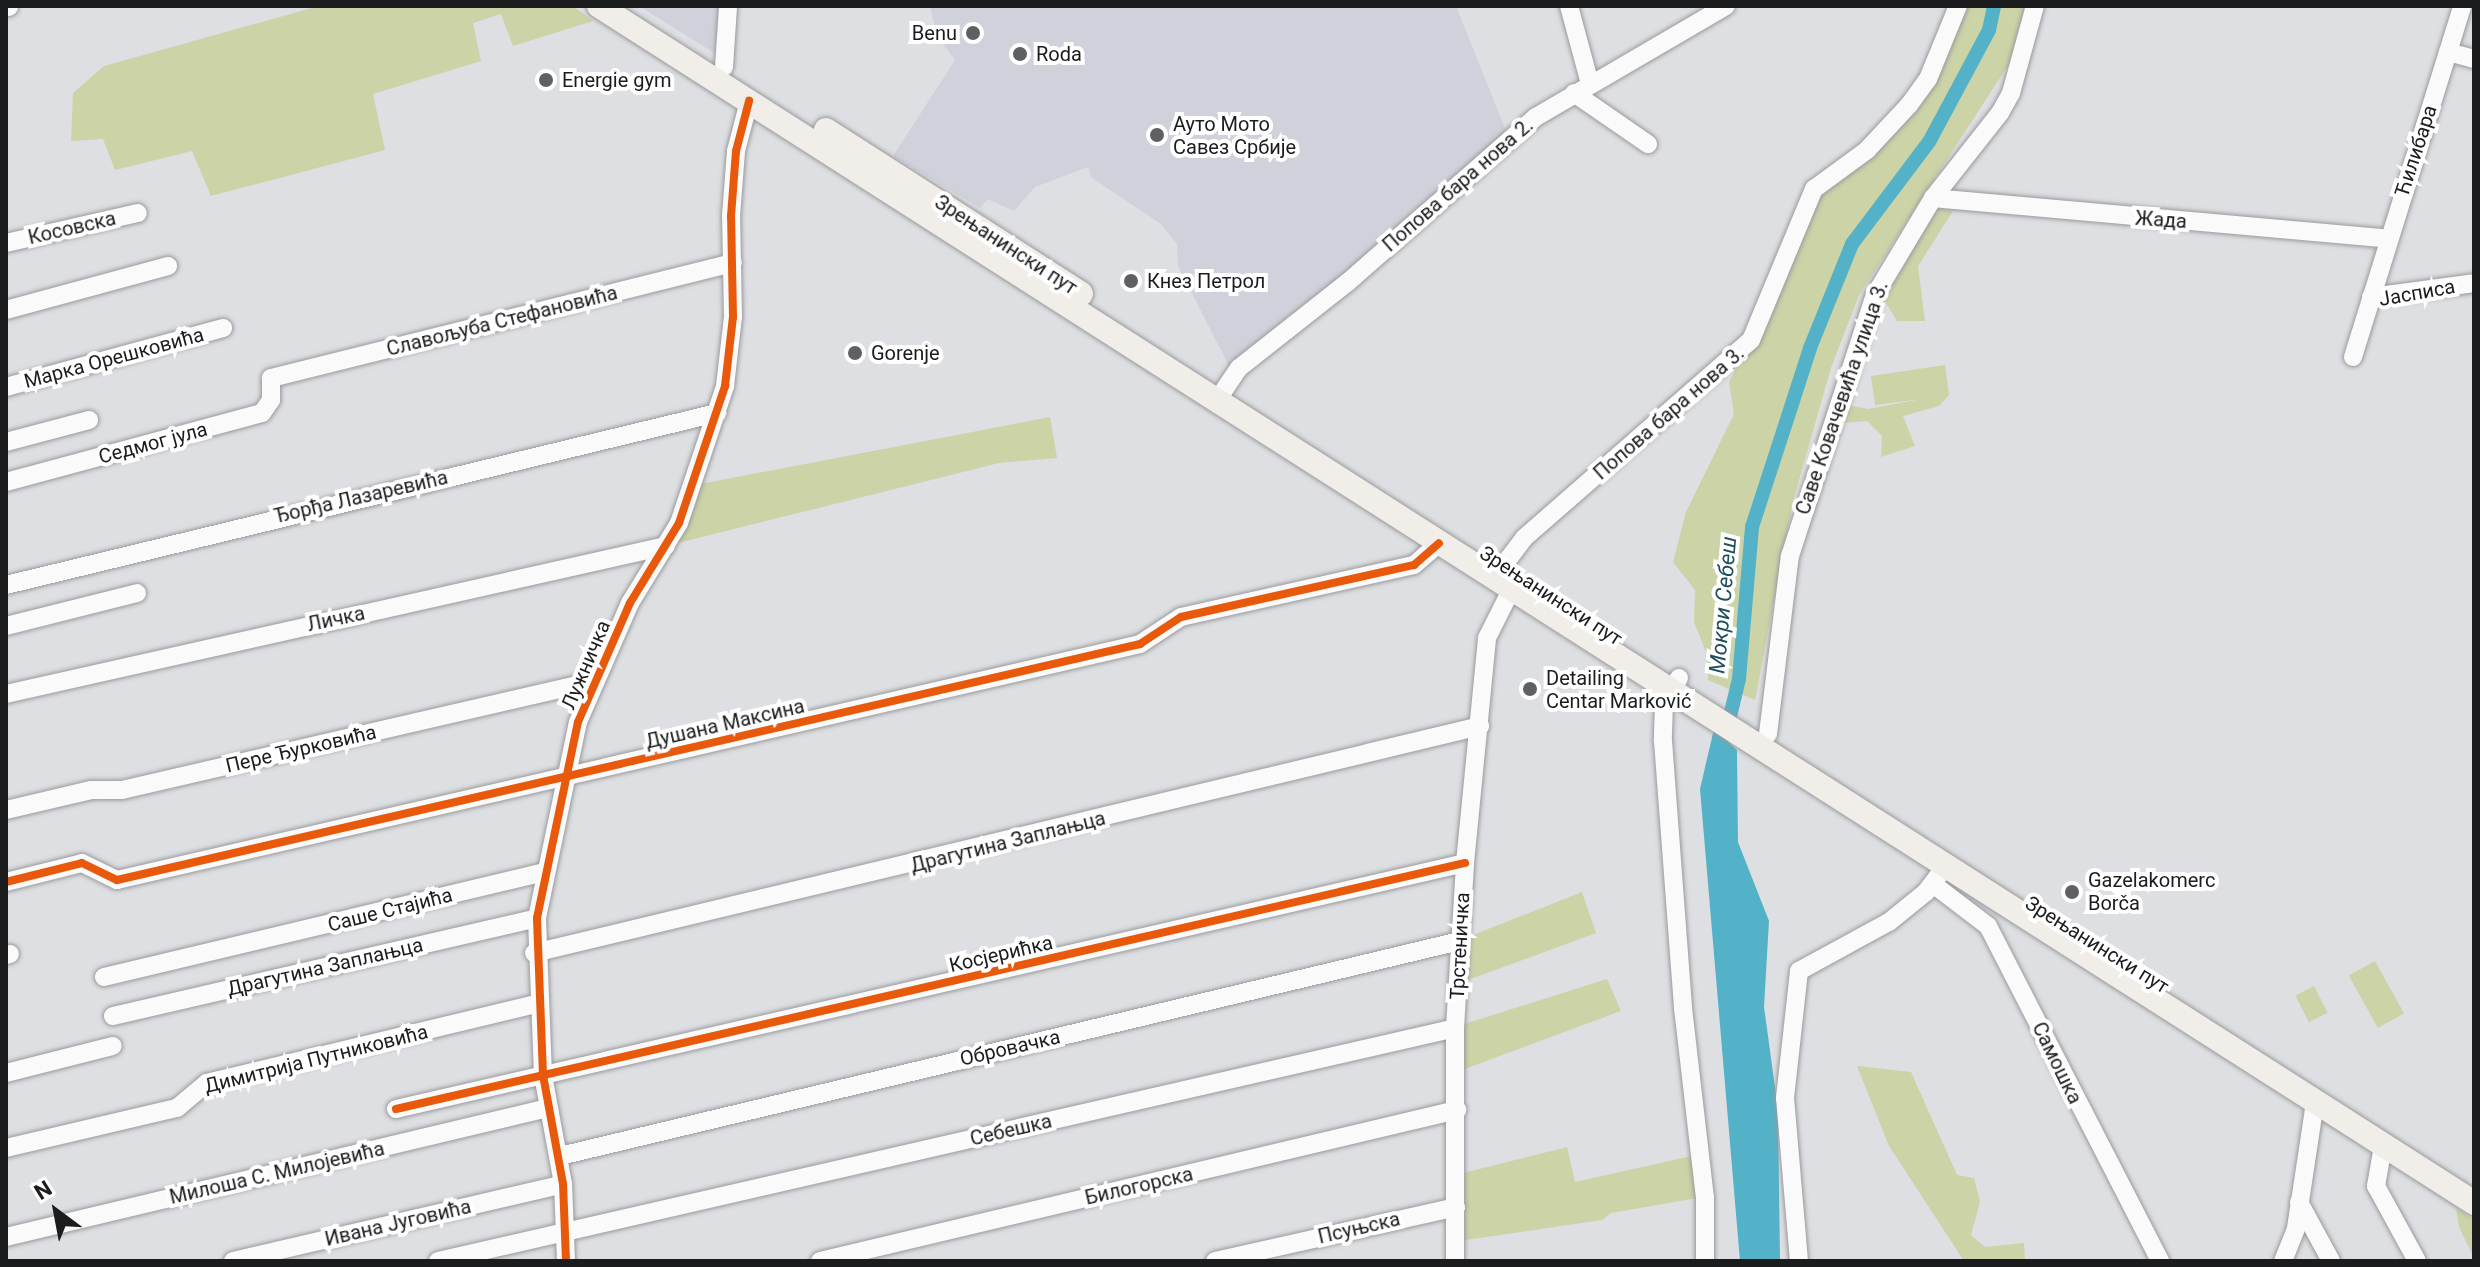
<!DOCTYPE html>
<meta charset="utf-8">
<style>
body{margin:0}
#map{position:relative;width:2480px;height:1267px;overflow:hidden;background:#dedfe2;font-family:Roboto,sans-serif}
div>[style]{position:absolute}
.built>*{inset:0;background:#d0d2db}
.green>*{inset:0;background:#cbd3a7;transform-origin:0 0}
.water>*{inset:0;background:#53b2c7}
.canal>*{height:14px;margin:-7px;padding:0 7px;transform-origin:7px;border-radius:7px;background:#53b2c7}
.roads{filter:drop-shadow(0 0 2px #999a9d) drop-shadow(0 0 2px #999a9d)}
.minor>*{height:18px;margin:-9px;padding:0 9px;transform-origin:9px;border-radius:9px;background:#fafafb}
.major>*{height:24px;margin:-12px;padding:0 12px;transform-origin:12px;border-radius:12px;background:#f1ede9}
.cycleway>*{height:8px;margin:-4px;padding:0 4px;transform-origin:4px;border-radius:4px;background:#e8590c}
.dots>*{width:22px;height:22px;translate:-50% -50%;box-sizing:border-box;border:4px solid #fff;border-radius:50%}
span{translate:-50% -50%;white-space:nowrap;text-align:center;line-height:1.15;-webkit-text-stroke:8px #fff;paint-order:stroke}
.poi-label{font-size:20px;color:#1b1c1e}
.right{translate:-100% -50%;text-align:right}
.left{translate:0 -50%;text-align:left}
.street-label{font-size:20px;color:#1b1c1e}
.water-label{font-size:22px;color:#1c4e5b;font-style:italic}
.frame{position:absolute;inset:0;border:8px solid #1b1c1e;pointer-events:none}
.north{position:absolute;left:16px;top:1171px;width:80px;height:80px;-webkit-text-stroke:6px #fff;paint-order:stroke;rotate:328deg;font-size:22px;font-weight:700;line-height:32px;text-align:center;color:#1b1c1e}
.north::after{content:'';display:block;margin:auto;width:28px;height:36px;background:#1b1c1e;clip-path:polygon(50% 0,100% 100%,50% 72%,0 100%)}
</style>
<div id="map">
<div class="built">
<div style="clip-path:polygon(639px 6px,723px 6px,716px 54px)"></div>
<div style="clip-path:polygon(930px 6px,1456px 6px,1507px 133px,1335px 285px,1230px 368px,1178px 266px,1177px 244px,1161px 224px,1092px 178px,1088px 167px,1035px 187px,1014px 211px,988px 199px,980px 208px,893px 156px,955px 60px,937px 36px)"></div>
</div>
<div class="green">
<div style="clip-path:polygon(319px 6px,573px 6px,593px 21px,513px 46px,501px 14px,473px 23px,481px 61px,373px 94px,385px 150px,211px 196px,192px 151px,115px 170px,103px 139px,71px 141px,73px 93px,104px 66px)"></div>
<div style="clip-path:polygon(1958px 6px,2025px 6px,2009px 64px,1859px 295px,1831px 368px,1793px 501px,1755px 700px,1708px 680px,1708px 657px,1694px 622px,1695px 590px,1673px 562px,1686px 512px,1734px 414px,1729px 382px,1751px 340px,1790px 238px,1833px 172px,1928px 79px)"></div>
<div style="clip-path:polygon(1931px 206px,1953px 211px,1918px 266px,1925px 321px,1897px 321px,1882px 297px)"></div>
<div style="clip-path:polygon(1945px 365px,1949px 395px,1939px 406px,1903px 416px,1915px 446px,1881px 457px,1882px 436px,1867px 421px,1844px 423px,1849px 405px,1868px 409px,1922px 399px,1875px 405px,1871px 376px)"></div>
<div style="clip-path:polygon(1050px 417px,1057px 458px,999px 463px,666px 546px,695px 485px)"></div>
<div style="clip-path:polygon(1582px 892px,1596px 933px,1460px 983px,1463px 939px)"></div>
<div style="left:2375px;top:961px;width:60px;height:30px;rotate:61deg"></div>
<div style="clip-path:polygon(1607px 979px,1621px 1011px,1459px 1071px,1458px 1026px)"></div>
<div style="left:2314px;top:986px;width:30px;height:21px;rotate:63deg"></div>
<div style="clip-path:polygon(1857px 1066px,1911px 1072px,1957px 1175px,1974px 1178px,1980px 1202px,1971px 1235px,1985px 1247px,2024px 1243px,2025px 1261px,1964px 1261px,1889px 1146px)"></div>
<div style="clip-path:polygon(1567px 1147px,1575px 1182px,1705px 1153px,1709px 1196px,1611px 1213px,1602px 1220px,1459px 1241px,1459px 1174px)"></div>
<div style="clip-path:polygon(2456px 1208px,2474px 1220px,2474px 1258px,2459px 1227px)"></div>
</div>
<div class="water">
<div style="clip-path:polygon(1714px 729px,1737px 750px,1738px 842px,1769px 921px,1764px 1007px,1778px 1109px,1780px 1261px,1740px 1261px,1700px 789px)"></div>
</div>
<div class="canal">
<div style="left:1726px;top:733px;width:56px;rotate:-76.5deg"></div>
<div style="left:1739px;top:679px;width:153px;rotate:-85.1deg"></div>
<div style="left:1752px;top:527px;width:188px;rotate:-72deg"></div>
<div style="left:1810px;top:348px;width:112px;rotate:-68deg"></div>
<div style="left:1852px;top:244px;width:128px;rotate:-53deg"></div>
<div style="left:1929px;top:142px;width:127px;rotate:-61.8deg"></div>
<div style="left:1989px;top:30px;width:25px;rotate:-78deg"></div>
</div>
<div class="roads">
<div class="minor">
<div style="left:1569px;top:6px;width:81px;rotate:74.9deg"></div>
<div style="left:6px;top:7px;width:3px"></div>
<div style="left:2448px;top:52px;width:27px;rotate:15deg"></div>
<div style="left:724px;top:67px;width:61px;rotate:-86.2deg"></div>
<div style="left:1574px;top:93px;width:90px;rotate:34.6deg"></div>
<div style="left:1933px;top:198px;width:458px;rotate:5.1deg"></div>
<div style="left:6px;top:243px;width:135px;rotate:-12.8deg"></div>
<div style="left:2371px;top:297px;width:104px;rotate:-7.7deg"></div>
<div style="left:6px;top:310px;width:168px;rotate:-15.2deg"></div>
<div style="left:2353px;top:357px;width:368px;rotate:-72.7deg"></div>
<div style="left:6px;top:387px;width:225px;rotate:-15.2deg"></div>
<div style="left:1218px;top:399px;width:37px;rotate:-56deg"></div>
<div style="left:1239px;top:368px;width:139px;rotate:-38.3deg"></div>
<div style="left:1348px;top:282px;width:250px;rotate:-41.3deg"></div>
<div style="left:1536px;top:117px;width:220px;rotate:-30.3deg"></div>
<div style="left:6px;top:442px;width:86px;rotate:-14.8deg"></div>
<div style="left:6px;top:482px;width:265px;rotate:-15.1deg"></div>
<div style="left:262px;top:413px;width:16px;rotate:-55deg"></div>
<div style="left:271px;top:400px;width:22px;rotate:-90deg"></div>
<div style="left:271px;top:378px;width:476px;rotate:-14deg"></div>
<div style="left:1503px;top:566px;width:35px;rotate:-53deg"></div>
<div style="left:1524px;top:538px;width:301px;rotate:-41.1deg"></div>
<div style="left:1751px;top:340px;width:164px;rotate:-67.4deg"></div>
<div style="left:1814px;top:189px;width:66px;rotate:-36.3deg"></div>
<div style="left:1867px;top:150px;width:62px;rotate:-47deg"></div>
<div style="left:1909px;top:105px;width:32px;rotate:-54deg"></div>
<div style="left:1928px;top:79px;width:79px;rotate:-67.7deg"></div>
<div style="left:6px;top:585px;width:732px;rotate:-13.6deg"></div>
<div style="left:6px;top:626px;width:135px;rotate:-14.1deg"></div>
<div style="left:1679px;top:678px;width:30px;rotate:120deg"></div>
<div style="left:1664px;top:704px;width:37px;rotate:92deg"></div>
<div style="left:1663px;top:741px;width:268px;rotate:85.7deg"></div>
<div style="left:1683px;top:1008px;width:190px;rotate:83.4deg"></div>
<div style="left:1705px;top:1197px;width:64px;rotate:90deg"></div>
<div style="left:6px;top:694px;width:676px;rotate:-12.64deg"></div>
<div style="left:1768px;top:734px;width:179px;rotate:-83deg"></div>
<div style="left:1790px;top:556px;width:274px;rotate:-72deg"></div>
<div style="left:1875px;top:295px;width:113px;rotate:-59.1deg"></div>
<div style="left:1933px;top:198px;width:108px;rotate:-51.8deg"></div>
<div style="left:2000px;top:113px;width:23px;rotate:-61deg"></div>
<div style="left:2011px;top:93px;width:90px;rotate:-74.6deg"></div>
<div style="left:6px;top:810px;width:87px;rotate:-13.2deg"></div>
<div style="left:91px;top:790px;width:31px"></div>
<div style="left:122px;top:790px;width:485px;rotate:-13deg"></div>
<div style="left:6px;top:882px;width:78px;rotate:-14deg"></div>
<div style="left:82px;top:863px;width:39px;rotate:26deg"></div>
<div style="left:117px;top:880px;width:1050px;rotate:-12.99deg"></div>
<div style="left:1140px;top:644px;width:49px;rotate:-33.4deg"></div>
<div style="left:1181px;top:617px;width:239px;rotate:-12.6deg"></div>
<div style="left:1414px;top:565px;width:33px;rotate:-41deg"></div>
<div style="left:1933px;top:884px;width:69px;rotate:37.4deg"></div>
<div style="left:1988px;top:926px;width:377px;rotate:62.8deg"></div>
<div style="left:534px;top:953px;width:973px;rotate:-13.49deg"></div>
<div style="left:6px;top:955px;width:4px;rotate:-14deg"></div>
<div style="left:104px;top:977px;width:453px;rotate:-13.4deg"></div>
<div style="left:113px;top:1016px;width:435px;rotate:-13deg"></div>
<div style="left:6px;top:1073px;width:110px;rotate:-14.2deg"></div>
<div style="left:396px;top:1109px;width:1097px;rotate:-12.96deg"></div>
<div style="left:2383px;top:1146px;width:41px;rotate:99.9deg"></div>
<div style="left:2376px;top:1186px;width:85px;rotate:61.3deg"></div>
<div style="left:6px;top:1148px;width:176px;rotate:-13.2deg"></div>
<div style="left:177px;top:1108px;width:39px;rotate:-40deg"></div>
<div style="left:207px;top:1083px;width:342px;rotate:-13.5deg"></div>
<div style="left:560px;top:1156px;width:925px;rotate:-13.44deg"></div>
<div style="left:2299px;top:1202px;width:67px;rotate:61.5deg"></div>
<div style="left:6px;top:1237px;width:557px;rotate:-13.39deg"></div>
<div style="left:233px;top:1261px;width:339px;rotate:-13.1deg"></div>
<div style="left:438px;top:1261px;width:1043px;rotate:-12.9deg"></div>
<div style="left:566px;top:1261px;width:77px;rotate:-92.2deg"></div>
<div style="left:563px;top:1184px;width:111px;rotate:-100.4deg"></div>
<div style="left:543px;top:1075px;width:157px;rotate:-92.2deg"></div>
<div style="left:537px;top:918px;width:200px;rotate:-78.2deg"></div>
<div style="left:578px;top:722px;width:130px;rotate:-66.4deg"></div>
<div style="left:630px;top:603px;width:94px;rotate:-58.5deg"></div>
<div style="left:679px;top:523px;width:145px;rotate:-71.4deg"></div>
<div style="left:725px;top:386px;width:69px;rotate:-83.4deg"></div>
<div style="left:733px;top:317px;width:101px;rotate:-91.1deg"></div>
<div style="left:731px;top:216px;width:65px;rotate:-85.6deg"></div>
<div style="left:736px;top:151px;width:52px;rotate:-75.4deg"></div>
<div style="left:820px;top:1261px;width:655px;rotate:-13.34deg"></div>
<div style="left:1215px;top:1261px;width:247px;rotate:-12.6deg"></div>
<div style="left:1455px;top:1261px;width:233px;rotate:-90deg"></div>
<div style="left:1455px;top:1028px;width:165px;rotate:-86.5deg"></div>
<div style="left:1465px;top:863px;width:226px;rotate:-84.4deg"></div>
<div style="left:1487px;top:638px;width:54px;rotate:-63.4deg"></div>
<div style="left:1799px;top:1261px;width:164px;rotate:-94.9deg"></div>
<div style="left:1785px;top:1098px;width:128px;rotate:-83.7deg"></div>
<div style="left:1799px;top:971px;width:102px;rotate:-28.6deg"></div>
<div style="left:1889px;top:922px;width:48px;rotate:-39deg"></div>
<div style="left:1926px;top:892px;width:31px;rotate:-53deg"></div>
<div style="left:2283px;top:1261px;width:35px;rotate:-68deg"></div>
<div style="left:2296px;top:1228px;width:127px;rotate:-81.4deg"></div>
</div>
<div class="major">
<div style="left:599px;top:6px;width:2225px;rotate:32.55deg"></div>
<div style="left:826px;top:130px;width:303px;rotate:32.7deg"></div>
</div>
</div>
<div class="cycleway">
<div style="left:6px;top:882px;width:78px;rotate:-14deg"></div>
<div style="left:82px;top:863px;width:39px;rotate:26deg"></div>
<div style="left:117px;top:880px;width:1050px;rotate:-12.99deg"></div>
<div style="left:1140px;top:644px;width:49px;rotate:-33.4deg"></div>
<div style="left:1181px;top:617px;width:239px;rotate:-12.6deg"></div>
<div style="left:1414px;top:565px;width:33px;rotate:-41deg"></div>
<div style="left:396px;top:1109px;width:1097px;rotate:-12.96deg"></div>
<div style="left:566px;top:1261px;width:77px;rotate:-92.2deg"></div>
<div style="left:563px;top:1184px;width:111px;rotate:-100.4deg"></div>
<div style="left:543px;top:1075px;width:157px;rotate:-92.2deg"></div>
<div style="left:537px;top:918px;width:200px;rotate:-78.2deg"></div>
<div style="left:578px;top:722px;width:130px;rotate:-66.4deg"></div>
<div style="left:630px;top:603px;width:94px;rotate:-58.5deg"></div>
<div style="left:679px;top:523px;width:145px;rotate:-71.4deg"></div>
<div style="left:725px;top:386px;width:69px;rotate:-83.4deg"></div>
<div style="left:733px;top:317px;width:101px;rotate:-91.1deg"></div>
<div style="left:731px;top:216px;width:65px;rotate:-85.6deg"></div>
<div style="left:736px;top:151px;width:52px;rotate:-75.4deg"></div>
</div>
<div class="dots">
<div style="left:973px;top:33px;background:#5f6063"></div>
<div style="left:1020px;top:54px;background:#5f6063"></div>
<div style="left:546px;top:80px;background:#5f6063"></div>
<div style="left:1157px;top:135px;background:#5f6063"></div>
<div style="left:1131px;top:281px;background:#5f6063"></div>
<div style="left:855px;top:353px;background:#5f6063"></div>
<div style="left:1530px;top:689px;background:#5f6063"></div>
<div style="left:2072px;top:892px;background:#5f6063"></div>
</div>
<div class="poi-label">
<span class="right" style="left:957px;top:33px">Benu</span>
<span class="left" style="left:1036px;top:54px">Roda</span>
<span class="left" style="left:562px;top:80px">Energie gym</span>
<span class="left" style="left:1173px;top:136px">Ауто Мото<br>Савез Србије</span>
<span class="left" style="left:1147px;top:281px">Кнез Петрол</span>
<span class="left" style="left:871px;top:353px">Gorenje</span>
<span class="left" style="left:1546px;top:690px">Detailing<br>Centar Marković</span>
<span class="left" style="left:2088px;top:892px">Gazelakomerc<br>Borča</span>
</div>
<div class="street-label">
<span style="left:2416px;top:151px;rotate:-72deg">Ћилибара</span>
<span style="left:1458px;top:185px;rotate:-41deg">Попова бара нова 2.</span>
<span style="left:2161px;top:220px;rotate:4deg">Жада</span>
<span style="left:72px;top:228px;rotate:-13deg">Косовска</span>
<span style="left:1006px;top:245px;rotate:33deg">Зрењанински пут</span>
<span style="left:2417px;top:293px;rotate:-10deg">Јасписа</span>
<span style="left:502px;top:321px;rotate:-14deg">Славољуба Стефановића</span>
<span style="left:114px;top:358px;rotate:-15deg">Марка Орешковића</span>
<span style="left:1842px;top:398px;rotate:-71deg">Саве Ковачевића улица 3.</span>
<span style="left:1669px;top:413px;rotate:-41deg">Попова бара нова 3.</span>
<span style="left:153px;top:443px;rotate:-15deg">Седмог јула</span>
<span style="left:361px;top:497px;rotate:-13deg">Ђорђа Лазаревића</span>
<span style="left:1551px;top:596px;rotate:33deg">Зрењанински пут</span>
<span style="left:336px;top:619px;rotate:-12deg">Личка</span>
<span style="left:586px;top:665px;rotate:-67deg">Лужничка</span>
<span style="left:725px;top:724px;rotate:-13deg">Душана Максина</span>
<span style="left:301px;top:749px;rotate:-13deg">Пере Ђурковића</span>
<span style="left:1008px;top:842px;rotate:-14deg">Драгутина Заплањца</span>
<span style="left:390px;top:910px;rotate:-14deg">Саше Стајића</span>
<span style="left:2097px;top:945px;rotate:32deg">Зрењанински пут</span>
<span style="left:1460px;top:946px;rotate:-87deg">Трстеничка</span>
<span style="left:1001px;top:954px;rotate:-13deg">Косјерићка</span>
<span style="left:325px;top:967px;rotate:-13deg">Драгутина Заплањца</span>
<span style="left:1010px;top:1048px;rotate:-13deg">Обровачка</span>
<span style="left:316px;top:1059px;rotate:-14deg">Димитрија Путниковића</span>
<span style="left:2057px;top:1063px;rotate:64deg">Самошка</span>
<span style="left:1011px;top:1130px;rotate:-13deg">Себешка</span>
<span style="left:277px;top:1173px;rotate:-13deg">Милоша С. Милојевића</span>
<span style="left:1139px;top:1186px;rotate:-13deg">Билогорска</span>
<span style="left:398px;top:1223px;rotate:-13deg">Ивана Југовића</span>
<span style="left:1359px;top:1228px;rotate:-13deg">Псуњска</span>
</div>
<div class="water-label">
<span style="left:1723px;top:605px;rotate:-85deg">Мокри Себеш</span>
</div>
<div class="frame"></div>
<div class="north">N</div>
</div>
